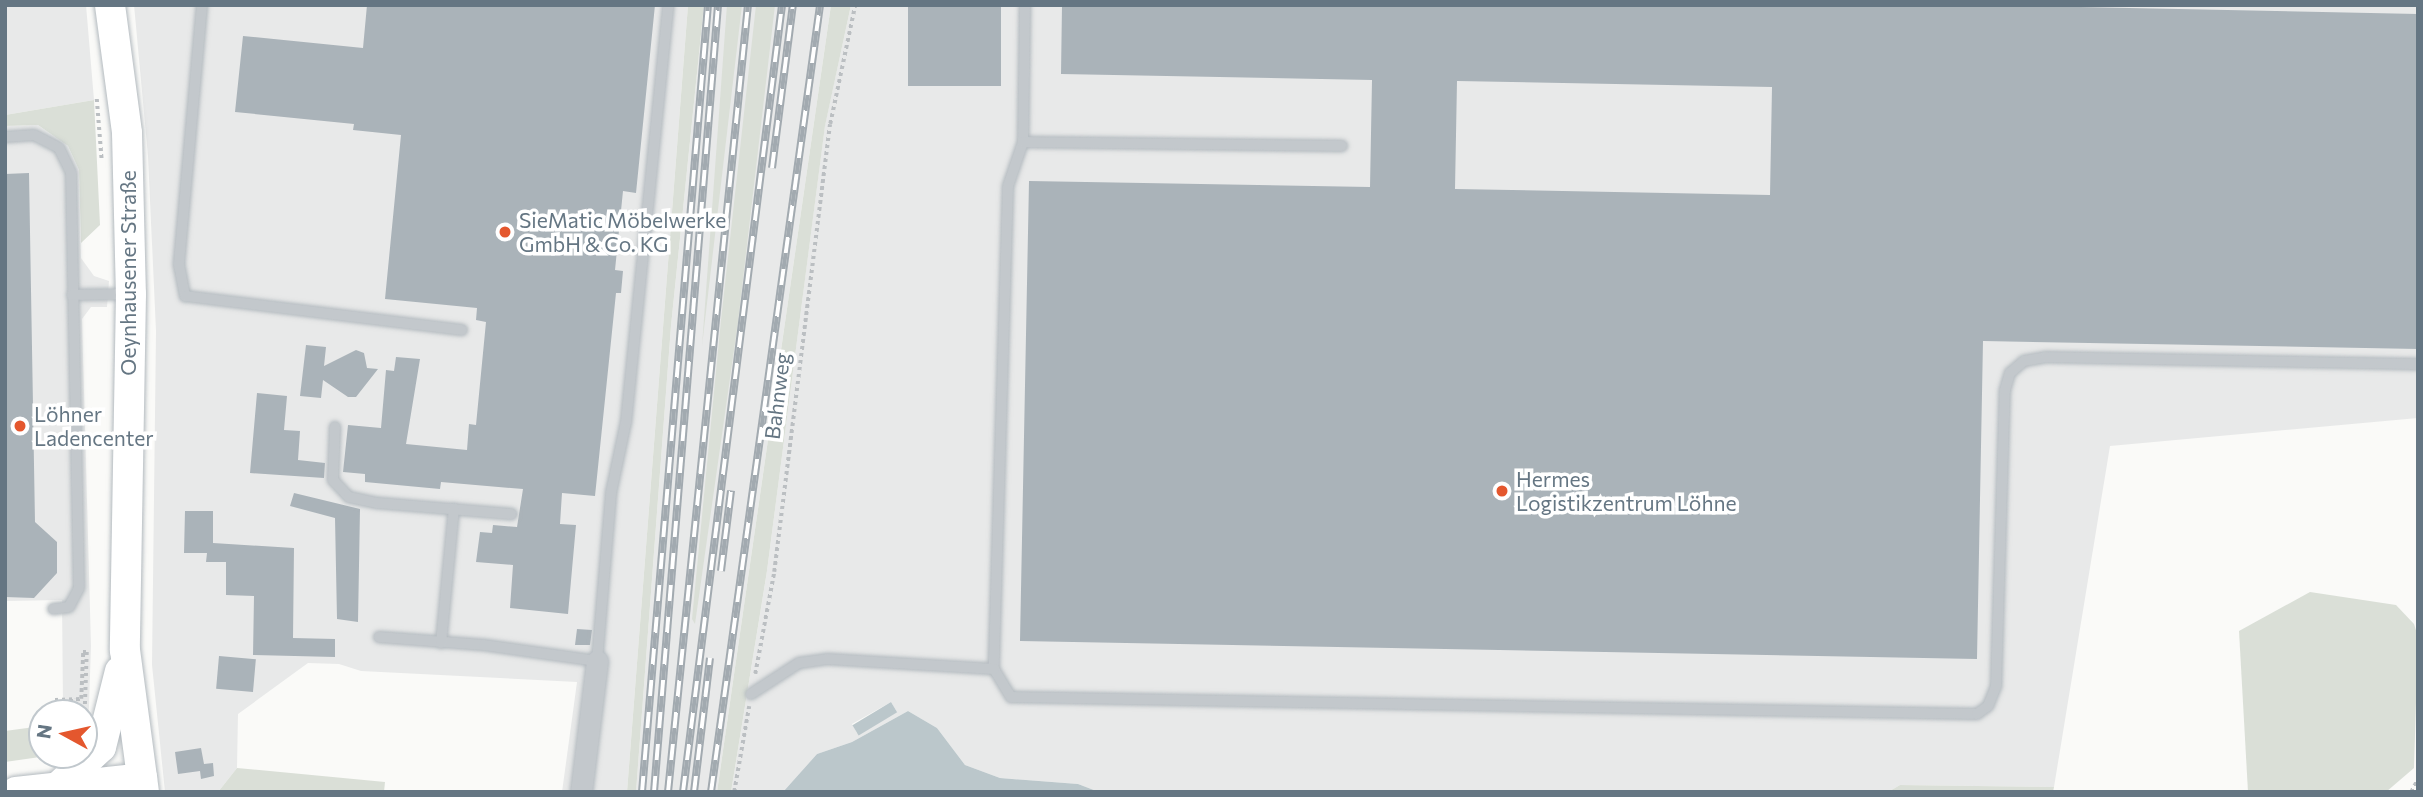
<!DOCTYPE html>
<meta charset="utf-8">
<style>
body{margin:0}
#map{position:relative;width:2423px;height:797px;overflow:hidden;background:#fafaf8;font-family:Commissioner,sans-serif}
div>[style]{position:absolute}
.built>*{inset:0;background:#e8e9e9}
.green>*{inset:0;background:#dadfd7}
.water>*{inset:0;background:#bbc7cb;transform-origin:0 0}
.stream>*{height:5px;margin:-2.5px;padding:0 2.5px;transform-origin:2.5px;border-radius:2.5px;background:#bbc7cb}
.building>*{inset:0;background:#aab3b9;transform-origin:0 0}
.path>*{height:3.5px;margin-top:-1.75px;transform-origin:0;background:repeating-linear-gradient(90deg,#bbbfc2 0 3.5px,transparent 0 7px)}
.roads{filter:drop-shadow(0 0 2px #b3babf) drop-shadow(0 0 2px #b3babf)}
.lane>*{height:10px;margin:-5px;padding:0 5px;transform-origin:5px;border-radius:5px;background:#c3c8cc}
.street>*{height:21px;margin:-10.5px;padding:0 10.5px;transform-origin:10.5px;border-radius:10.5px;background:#c3c8cc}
.secondary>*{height:30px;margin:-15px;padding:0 15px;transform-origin:15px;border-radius:15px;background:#fff}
.rail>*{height:8px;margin-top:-4px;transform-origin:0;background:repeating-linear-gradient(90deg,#fff 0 16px,#a2aab0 0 32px);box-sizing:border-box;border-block:2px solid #a2aab0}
.dots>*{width:19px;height:19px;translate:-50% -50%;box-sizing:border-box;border:4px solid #fff;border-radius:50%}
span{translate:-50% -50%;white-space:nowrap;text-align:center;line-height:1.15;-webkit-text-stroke:7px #fff;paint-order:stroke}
.poi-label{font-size:21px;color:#657683}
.left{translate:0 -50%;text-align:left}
.street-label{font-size:21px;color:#657683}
.frame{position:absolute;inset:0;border:7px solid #657683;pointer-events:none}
.north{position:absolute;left:28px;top:699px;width:70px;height:70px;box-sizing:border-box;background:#fff;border:2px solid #c1c8cd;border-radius:50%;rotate:278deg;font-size:19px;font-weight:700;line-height:28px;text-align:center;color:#657683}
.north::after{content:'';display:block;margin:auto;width:24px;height:32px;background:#e4572e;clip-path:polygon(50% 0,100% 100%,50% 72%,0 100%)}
</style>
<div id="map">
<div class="built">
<div style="clip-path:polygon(5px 5px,86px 5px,94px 100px,5px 115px)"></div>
<div style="clip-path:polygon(134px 5px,688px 5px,627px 792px,562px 792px,577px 682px,361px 671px,339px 664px,308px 663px,238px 714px,237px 768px,218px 792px,165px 792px,152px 665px,156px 331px,148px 156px)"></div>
<div style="clip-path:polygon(704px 5px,831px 5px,717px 792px,636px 792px,671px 326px)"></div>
<div style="clip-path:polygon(evenodd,851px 5px,2418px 5px,2418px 418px,2110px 446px,2054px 787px,1900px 785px,1888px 792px,1099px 792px,1078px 784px,1000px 778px,965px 765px,937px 728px,908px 711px,852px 742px,817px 754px,783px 792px,731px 792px,767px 571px,825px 125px,851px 5px,891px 702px,897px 712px,857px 733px,852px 724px,891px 702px)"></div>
<div style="clip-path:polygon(38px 125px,68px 146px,79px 170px,81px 258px,94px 276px,109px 281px,107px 307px,91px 307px,82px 319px,91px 646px,88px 735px,93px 738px,84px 748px,84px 713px,52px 713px,63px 707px,62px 600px,5px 601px,5px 126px)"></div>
</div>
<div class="green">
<div style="clip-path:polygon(688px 5px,704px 5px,671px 326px,636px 792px,627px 792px)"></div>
<div style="clip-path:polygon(727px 5px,742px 5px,702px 346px,726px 18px)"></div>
<div style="clip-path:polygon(756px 5px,775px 5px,738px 322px,695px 624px,692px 619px,721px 320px)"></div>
<div style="clip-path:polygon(831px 5px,851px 5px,825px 126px,767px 571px,731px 792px,717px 792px)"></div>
<div style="clip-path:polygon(94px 100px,100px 225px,81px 243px,79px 170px,68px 146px,38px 125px,5px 126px,5px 115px)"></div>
<div style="clip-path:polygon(2310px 592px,2396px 605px,2414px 624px,2418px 637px,2414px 768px,2386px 792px,2248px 792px,2239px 631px)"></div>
<div style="clip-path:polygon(42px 726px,42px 755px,54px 755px,5px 762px,5px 731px)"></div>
<div style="clip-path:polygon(237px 768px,385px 782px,384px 792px,218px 792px)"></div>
<div style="clip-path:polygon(1900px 785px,2054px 787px,2053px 792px,1888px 792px)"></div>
</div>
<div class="water">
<div style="left:891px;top:702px;width:12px;height:45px;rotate:59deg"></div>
<div style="clip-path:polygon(908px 711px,937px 728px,965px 765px,1000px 778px,1078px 784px,1099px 792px,783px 792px,817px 754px,852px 742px)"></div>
</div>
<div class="stream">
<div style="left:1897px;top:792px;width:177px"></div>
</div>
<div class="building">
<div style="clip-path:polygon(367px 5px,655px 5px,636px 193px,623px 191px,615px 270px,623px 271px,621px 293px,616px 293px,595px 496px,562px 493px,560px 524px,576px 525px,568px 614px,510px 608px,513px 565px,476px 562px,480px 532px,492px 533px,493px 525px,517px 527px,523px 489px,441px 482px,440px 489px,365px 482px,365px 474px,343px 472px,348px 425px,381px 428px,386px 370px,394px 371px,396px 357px,420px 359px,406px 444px,467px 450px,469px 424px,476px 425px,486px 322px,476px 320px,477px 308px,385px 299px,401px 135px,353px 130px,354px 124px,235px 112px,243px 36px,363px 48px)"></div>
<div style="left:908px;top:5px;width:93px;height:81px"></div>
<div style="clip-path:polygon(evenodd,1062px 5px,1990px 5px,2418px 14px,2418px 349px,1983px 341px,1977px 659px,1020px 641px,1029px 181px,1370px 187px,1372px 80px,1061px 74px,1062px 5px,1457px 81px,1772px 87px,1770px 195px,1455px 189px,1457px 81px)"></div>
<div style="clip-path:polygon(29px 173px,35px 522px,57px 542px,57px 573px,34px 598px,5px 597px,5px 174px)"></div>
<div style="clip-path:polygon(306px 345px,326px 347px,324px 366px,356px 350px,364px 353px,367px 368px,378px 369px,356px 397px,348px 397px,323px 380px,321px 398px,300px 396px)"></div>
<div style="clip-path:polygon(257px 393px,287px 396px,284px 430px,300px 431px,298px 460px,325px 463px,324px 478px,250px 473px)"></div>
<div style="clip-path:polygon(294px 493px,360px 509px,358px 622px,337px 619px,335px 518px,290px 506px)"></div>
<div style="clip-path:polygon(185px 511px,213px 511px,213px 543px,294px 548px,293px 638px,335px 639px,335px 657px,253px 655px,254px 596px,226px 595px,226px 562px,206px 562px,207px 553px,184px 553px)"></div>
<div style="clip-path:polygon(577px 629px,592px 630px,590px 645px,575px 645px)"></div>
<div style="left:219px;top:656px;width:37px;height:33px;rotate:5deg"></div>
<div style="clip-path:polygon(201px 748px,204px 764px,213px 763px,214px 776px,201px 779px,200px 771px,178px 774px,175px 752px)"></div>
</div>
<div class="path">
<div style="left:97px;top:99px;width:62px;rotate:85.4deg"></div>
<div style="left:755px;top:674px;width:104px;rotate:-79.4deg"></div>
<div style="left:774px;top:572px;width:451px;rotate:-82.9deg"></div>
<div style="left:830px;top:124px;width:122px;rotate:-78.1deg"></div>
<div style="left:55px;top:700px;width:26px;rotate:-2deg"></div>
<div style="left:81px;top:699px;width:47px;rotate:-87.6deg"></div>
<div style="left:83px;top:652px;width:4px"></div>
<div style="left:87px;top:652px;width:56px;rotate:92deg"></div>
<div style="left:75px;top:713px;width:14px;rotate:-86deg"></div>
<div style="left:734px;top:792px;width:87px;rotate:-80.1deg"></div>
<div style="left:2411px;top:792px;width:15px;rotate:-62deg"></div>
</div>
<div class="roads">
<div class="lane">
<div style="left:202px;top:5px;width:261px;rotate:95.1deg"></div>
<div style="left:179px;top:265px;width:32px;rotate:79deg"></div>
<div style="left:185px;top:296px;width:279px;rotate:7deg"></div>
<div style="left:1025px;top:5px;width:137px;rotate:90.8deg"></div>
<div style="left:1023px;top:142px;width:46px;rotate:108.8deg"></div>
<div style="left:1008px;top:186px;width:483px;rotate:91.7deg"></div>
<div style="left:994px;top:669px;width:33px;rotate:59deg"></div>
<div style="left:1011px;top:697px;width:966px;rotate:1.01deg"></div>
<div style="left:1977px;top:714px;width:14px;rotate:-36deg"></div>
<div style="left:1988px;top:706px;width:22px;rotate:-68deg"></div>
<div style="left:1996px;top:686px;width:296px;rotate:-88.3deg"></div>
<div style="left:2005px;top:390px;width:18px;rotate:-74deg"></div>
<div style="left:2010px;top:373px;width:18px;rotate:-41deg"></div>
<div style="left:2024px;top:361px;width:22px;rotate:-10deg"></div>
<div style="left:2046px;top:357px;width:372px;rotate:1.1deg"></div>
<div style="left:5px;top:137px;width:29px;rotate:-4deg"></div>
<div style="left:34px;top:135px;width:28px;rotate:27deg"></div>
<div style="left:59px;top:148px;width:28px;rotate:64deg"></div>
<div style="left:71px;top:173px;width:415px;rotate:88.9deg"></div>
<div style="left:79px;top:588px;width:21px;rotate:118deg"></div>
<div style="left:69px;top:607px;width:16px;rotate:173deg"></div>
<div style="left:1023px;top:142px;width:319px;rotate:0.7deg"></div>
<div style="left:72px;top:295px;width:56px;rotate:-1deg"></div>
<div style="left:335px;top:427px;width:53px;rotate:92.2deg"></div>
<div style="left:333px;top:480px;width:23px;rotate:47deg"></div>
<div style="left:349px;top:497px;width:29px;rotate:12deg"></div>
<div style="left:377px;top:503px;width:135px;rotate:4.7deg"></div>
<div style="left:379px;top:637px;width:105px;rotate:4.4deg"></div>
<div style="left:484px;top:645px;width:114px;rotate:8.1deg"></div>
<div style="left:597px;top:661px;width:169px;rotate:-85.2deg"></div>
<div style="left:611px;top:493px;width:73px;rotate:-78.1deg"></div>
<div style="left:626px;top:422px;width:419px;rotate:-84.2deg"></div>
<div style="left:441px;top:643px;width:135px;rotate:-84.5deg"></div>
<div style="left:751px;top:694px;width:57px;rotate:-32.9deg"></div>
<div style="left:799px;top:663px;width:28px;rotate:-8deg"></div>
<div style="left:827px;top:659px;width:167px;rotate:3.4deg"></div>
</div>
<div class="street">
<div style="left:581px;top:792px;width:132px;rotate:-83deg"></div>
</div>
<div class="secondary">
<div style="left:110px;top:5px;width:129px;rotate:82.4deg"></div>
<div style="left:127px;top:133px;width:161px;rotate:88.6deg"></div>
<div style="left:131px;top:294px;width:356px;rotate:91deg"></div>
<div style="left:125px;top:650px;width:143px;rotate:82.4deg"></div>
<div style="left:59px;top:786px;width:57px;rotate:-42.9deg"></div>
<div style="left:101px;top:747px;width:78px;rotate:-76deg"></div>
<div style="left:16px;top:792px;width:127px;rotate:-6.3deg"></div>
</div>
</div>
<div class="rail">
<div style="left:772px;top:168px;width:164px;rotate:-82.7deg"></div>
<div style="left:721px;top:571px;width:81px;rotate:-82.9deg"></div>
<div style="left:642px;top:792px;width:790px;rotate:-85.21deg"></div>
<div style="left:654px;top:792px;width:790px;rotate:-85.35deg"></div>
<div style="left:668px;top:792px;width:791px;rotate:-84.2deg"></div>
<div style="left:683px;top:792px;width:793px;rotate:-82.83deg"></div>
<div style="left:694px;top:792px;width:135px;rotate:-83.2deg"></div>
<div style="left:711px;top:792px;width:795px;rotate:-82.11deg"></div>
</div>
<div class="dots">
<div style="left:505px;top:232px;background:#e4572e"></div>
<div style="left:20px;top:426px;background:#e4572e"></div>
<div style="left:1502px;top:491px;background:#e4572e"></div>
</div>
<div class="poi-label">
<span class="left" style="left:519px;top:232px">SieMatic Möbelwerke<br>GmbH &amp; Co. KG</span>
<span class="left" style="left:34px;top:426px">Löhner<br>Ladencenter</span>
<span class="left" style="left:1516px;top:491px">Hermes<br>Logistikzentrum Löhne</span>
</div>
<div class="street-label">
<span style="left:128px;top:273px;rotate:-90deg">Oeynhausener Straße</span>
<span style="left:777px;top:396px;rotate:-83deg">Bahnweg</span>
</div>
<div class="frame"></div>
<div class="north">N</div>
</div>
